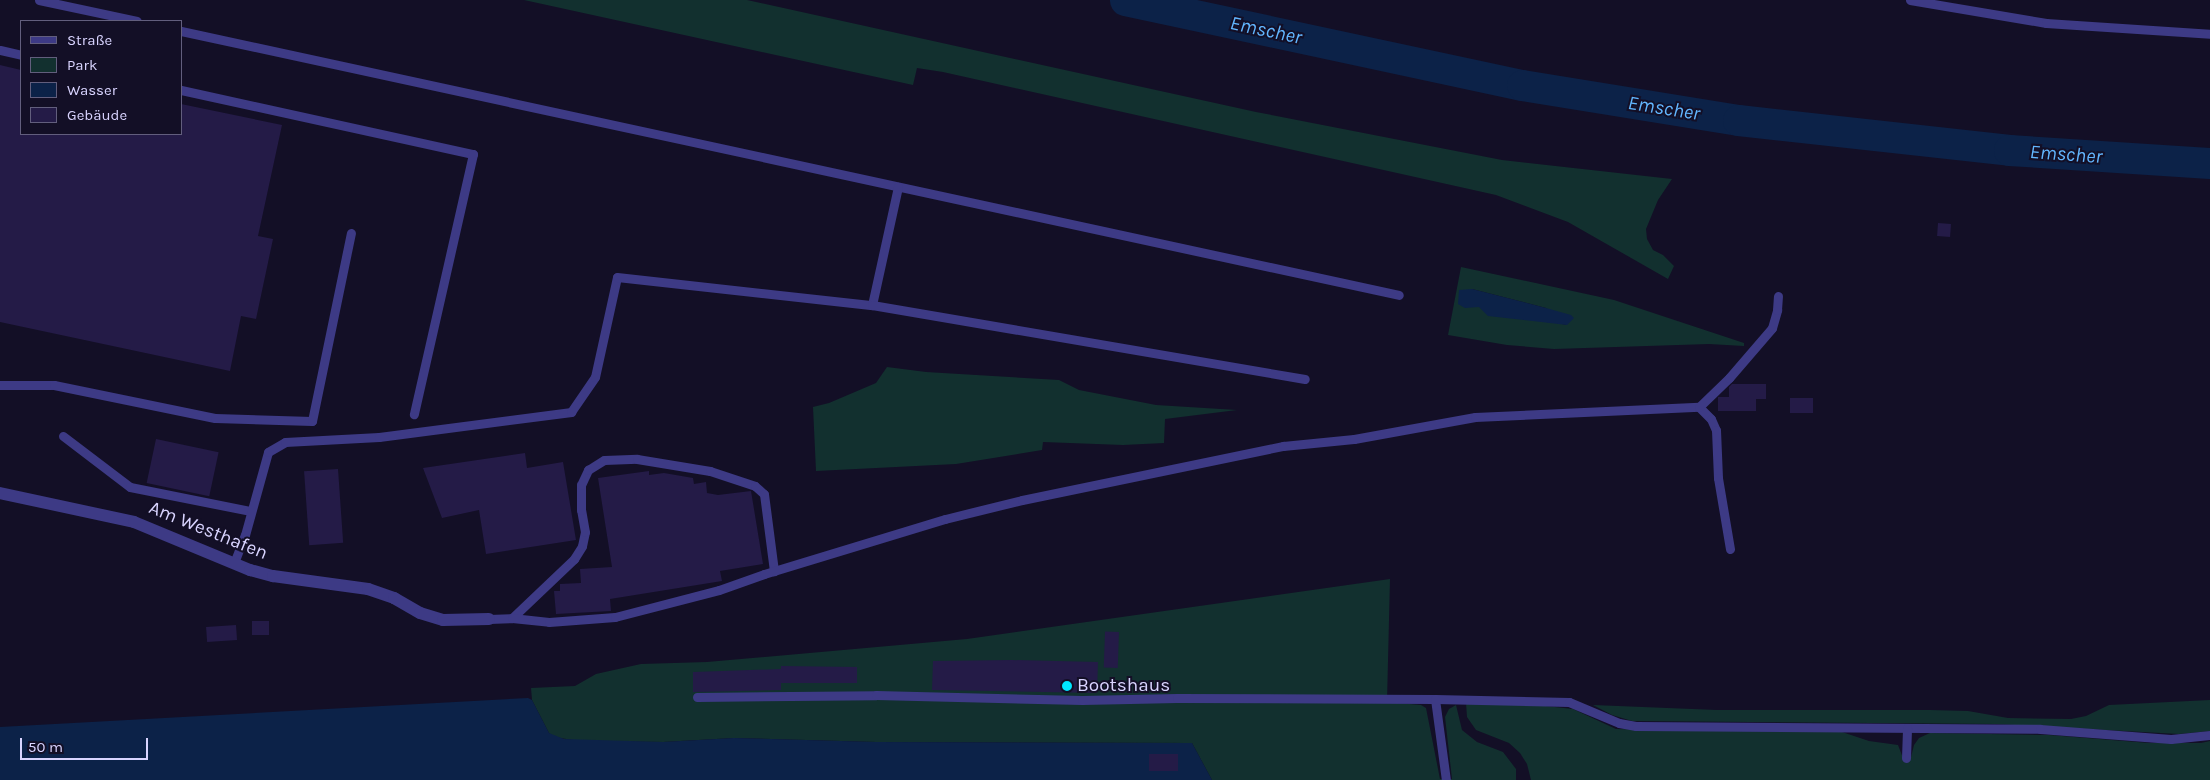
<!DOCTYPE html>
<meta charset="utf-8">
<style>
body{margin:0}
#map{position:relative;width:2210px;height:780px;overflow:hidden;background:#130f26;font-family:Karla,sans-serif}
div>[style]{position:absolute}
.green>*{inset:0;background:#12302f}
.water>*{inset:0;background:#0c2248}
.river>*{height:31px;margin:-15.5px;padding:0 15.5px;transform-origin:15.5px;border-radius:15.5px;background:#0c2248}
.building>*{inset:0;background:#241b47;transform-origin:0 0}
.service>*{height:9px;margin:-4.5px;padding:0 4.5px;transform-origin:4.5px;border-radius:4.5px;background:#3d3a85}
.minor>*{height:12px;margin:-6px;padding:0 6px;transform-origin:6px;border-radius:6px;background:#3d3a85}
.dots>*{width:14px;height:14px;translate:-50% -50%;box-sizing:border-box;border:2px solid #130f26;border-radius:50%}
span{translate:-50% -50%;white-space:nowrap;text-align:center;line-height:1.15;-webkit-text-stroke:4px #130f26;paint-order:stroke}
.street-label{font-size:19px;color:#d9d4ff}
.poi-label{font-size:19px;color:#d9d4ff}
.left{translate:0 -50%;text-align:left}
.water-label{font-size:20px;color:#62b6ff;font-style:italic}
.legend{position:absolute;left:20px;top:20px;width:162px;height:115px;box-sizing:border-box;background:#130f26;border:1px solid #625e7d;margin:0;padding:6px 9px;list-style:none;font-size:15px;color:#d9d4ff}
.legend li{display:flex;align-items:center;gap:10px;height:25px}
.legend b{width:25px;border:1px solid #625e7d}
.scale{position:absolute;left:20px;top:738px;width:128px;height:22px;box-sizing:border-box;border:2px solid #d9d4ff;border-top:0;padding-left:6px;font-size:15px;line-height:18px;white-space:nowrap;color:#d9d4ff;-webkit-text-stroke:4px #130f26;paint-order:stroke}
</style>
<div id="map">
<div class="green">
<div style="clip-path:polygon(524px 0,747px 0,1256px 112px,1502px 160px,1672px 179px,1658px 200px,1646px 229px,1647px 239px,1653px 250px,1663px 255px,1674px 266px,1668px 279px,1568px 222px,1496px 195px,943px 72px,917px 68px,913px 85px)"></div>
<div style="clip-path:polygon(evenodd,1461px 267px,1614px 300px,1744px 343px,1744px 346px,1709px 344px,1554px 349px,1507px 345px,1448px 335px,1461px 267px,1472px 289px,1546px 308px,1567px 325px,1482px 308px,1479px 307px,1472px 289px)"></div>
<div style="clip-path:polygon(887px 367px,926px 372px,1059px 380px,1079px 390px,1156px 405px,1237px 410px,1165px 419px,1164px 443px,1123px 445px,1043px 442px,1042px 450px,956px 464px,816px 471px,813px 407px,829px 403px,876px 383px)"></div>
<div style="clip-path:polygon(1390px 579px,1387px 702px,1421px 705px,1426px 708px,1440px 779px,1452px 779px,1445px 717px,1449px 709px,1456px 705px,1462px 730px,1477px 742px,1503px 752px,1516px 769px,1516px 780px,1212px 780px,1192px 743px,876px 742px,734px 738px,663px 742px,579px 741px,554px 737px,549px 733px,532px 700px,531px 688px,575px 686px,596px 674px,641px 664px,707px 662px,967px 639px)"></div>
<div style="clip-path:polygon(2210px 700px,2210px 731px,2179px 734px,1996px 724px,1632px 721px,1612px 715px,1593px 705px,1717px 710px,1930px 710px,1968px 711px,2008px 718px,2071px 719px,2086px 716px,2109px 705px)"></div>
<div style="clip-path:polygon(1466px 703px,1536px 705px,1573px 709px,1616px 729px,1842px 732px,1869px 741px,1898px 745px,1903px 758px,1911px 757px,1914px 745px,1919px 738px,1930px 733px,2049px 735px,2149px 743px,2201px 743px,2210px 741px,2210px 780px,1531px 780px,1527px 764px,1520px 753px,1509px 743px,1476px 730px,1467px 717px)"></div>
</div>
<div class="water">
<div style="clip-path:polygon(1472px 289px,1546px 308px,1571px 315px,1574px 318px,1567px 325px,1488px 316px,1479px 307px,1465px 308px,1458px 304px,1459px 290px)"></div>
<div style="clip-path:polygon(528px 698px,532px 700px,549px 733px,564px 739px,663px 742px,734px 738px,876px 742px,1192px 743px,1212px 780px,0 780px,0 727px)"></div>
</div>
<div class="river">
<div style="left:1125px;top:0;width:406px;rotate:12.1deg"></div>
<div style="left:1522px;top:85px;width:219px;rotate:9.2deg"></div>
<div style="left:1738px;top:120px;width:273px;rotate:6.3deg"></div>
<div style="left:2009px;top:150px;width:201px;rotate:3.7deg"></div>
</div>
<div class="building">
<div style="clip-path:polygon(0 65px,21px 70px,21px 134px,181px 134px,181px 104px,282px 125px,258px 236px,273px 239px,256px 319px,241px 316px,230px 371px,0 322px)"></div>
<div style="left:1938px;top:223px;width:13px;height:13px;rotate:4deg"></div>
<div style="clip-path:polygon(1732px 384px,1766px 384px,1766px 399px,1756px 399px,1756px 411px,1718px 411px,1718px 397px,1729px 397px,1729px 387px)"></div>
<div style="left:1790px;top:398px;width:23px;height:15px"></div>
<div style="left:156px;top:439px;width:64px;height:45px;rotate:12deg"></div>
<div style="clip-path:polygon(525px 453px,527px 468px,563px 462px,576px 540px,486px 554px,479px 510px,442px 518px,423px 468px)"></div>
<div style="left:338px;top:469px;width:74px;height:34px;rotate:86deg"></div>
<div style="clip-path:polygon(649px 471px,649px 475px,664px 473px,693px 478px,694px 484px,706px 482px,707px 493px,718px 495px,751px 491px,763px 564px,720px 571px,722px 581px,610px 599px,611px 611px,556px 614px,554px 591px,560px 591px,560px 584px,581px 583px,580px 569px,612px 567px,598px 478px)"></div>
<div style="left:252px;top:621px;width:17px;height:14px"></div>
<div style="left:236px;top:625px;width:15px;height:30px;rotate:86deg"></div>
<div style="left:1119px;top:632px;width:36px;height:14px;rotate:92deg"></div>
<div style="clip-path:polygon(1012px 660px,1098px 662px,1097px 693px,932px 690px,933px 661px)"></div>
<div style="clip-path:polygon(781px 666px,857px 667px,857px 683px,781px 683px,781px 690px,693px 692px,693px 672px,781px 669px)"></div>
<div style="left:1178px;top:754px;width:17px;height:29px;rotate:90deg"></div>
</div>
<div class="service">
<div style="left:39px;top:0;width:100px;rotate:12.1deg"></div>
<div style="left:1910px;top:0;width:138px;rotate:9.6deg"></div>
<div style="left:2046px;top:23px;width:164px;rotate:3.8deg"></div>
<div style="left:181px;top:31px;width:1246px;rotate:12.23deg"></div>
<div style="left:0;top:50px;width:22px;rotate:13deg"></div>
<div style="left:181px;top:90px;width:299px;rotate:12.4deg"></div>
<div style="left:473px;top:154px;width:267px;rotate:102.8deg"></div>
<div style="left:872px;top:305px;width:121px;rotate:-77.6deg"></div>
<div style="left:0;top:385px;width:54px"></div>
<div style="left:54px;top:385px;width:164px;rotate:11.6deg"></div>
<div style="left:215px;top:418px;width:97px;rotate:1.8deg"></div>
<div style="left:312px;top:421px;width:192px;rotate:-78.3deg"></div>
<div style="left:1699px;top:407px;width:17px;rotate:45deg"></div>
<div style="left:1711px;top:419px;width:12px;rotate:66deg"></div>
<div style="left:1716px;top:430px;width:48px;rotate:87.6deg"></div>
<div style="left:1718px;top:478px;width:72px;rotate:80.4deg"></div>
<div style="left:63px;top:436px;width:84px;rotate:37.3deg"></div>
<div style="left:130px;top:487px;width:122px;rotate:11.3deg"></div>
<div style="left:234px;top:563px;width:30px;rotate:-69deg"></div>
<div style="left:245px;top:535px;width:86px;rotate:-74.5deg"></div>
<div style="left:268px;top:452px;width:20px;rotate:-30deg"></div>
<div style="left:285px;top:442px;width:94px;rotate:-3deg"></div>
<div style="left:379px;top:437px;width:194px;rotate:-7.4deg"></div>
<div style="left:571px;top:412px;width:42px;rotate:-55.6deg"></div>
<div style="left:595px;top:377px;width:102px;rotate:-77.6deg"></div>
<div style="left:617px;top:277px;width:257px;rotate:6.3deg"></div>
<div style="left:872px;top:305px;width:439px;rotate:9.7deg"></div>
<div style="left:512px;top:618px;width:86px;rotate:-43.6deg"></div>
<div style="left:574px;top:559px;width:15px;rotate:-58deg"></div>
<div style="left:582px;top:546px;width:14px;rotate:-78deg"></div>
<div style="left:585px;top:532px;width:22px;rotate:-100deg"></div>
<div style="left:581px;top:510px;width:25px;rotate:-90deg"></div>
<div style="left:581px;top:485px;width:17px;rotate:-65deg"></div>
<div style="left:588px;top:470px;width:19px;rotate:-32deg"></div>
<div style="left:604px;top:460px;width:33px;rotate:-2deg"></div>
<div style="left:637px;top:459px;width:74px;rotate:9.3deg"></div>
<div style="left:710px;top:471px;width:47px;rotate:18.4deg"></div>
<div style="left:755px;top:486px;width:12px;rotate:42deg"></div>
<div style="left:764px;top:494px;width:78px;rotate:82.6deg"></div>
<div style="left:489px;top:619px;width:23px;rotate:-2deg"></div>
<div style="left:512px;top:618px;width:37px;rotate:6deg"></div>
<div style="left:549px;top:622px;width:66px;rotate:-4.3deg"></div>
<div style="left:615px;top:617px;width:107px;rotate:-14.6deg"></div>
<div style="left:719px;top:590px;width:48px;rotate:-19.6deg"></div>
<div style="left:764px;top:574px;width:189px;rotate:-16.9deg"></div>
<div style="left:945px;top:519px;width:79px;rotate:-13.9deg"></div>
<div style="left:1022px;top:500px;width:267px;rotate:-11.7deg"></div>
<div style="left:1283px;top:446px;width:71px;rotate:-5.6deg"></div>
<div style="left:1354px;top:439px;width:123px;rotate:-10.3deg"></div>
<div style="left:1475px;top:417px;width:224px;rotate:-2.6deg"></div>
<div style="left:1699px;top:407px;width:42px;rotate:-44deg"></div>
<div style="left:1729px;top:378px;width:66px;rotate:-49.3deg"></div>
<div style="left:1772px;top:328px;width:19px;rotate:-74deg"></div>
<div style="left:1777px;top:310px;width:14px;rotate:-86deg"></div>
<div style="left:697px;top:697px;width:179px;rotate:-0.6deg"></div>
<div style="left:876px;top:695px;width:206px;rotate:1.4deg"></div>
<div style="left:1082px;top:700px;width:95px;rotate:-1.2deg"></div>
<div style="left:1177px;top:698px;width:258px;rotate:0.2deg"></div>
<div style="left:1435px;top:699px;width:134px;rotate:1.3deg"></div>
<div style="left:1569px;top:702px;width:54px;rotate:22.8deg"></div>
<div style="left:1619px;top:723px;width:17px;rotate:10deg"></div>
<div style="left:1636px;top:726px;width:404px;rotate:0.4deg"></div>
<div style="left:2040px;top:729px;width:131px;rotate:4.4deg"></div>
<div style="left:2171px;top:739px;width:39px;rotate:-6deg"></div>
<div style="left:1435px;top:699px;width:82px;rotate:82.3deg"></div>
<div style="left:1906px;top:758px;width:30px;rotate:-88deg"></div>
</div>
<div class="minor">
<div style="left:0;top:493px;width:137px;rotate:12.2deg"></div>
<div style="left:134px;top:522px;width:126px;rotate:22.5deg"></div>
<div style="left:250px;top:570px;width:24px;rotate:15deg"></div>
<div style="left:273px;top:576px;width:96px;rotate:7.8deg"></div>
<div style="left:368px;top:589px;width:28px;rotate:19deg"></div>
<div style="left:394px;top:598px;width:30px;rotate:30deg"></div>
<div style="left:420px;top:613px;width:24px;rotate:17deg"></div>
<div style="left:443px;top:620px;width:46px;rotate:-1.2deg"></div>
</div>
<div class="dots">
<div style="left:1067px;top:686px;background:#00e5ff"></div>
</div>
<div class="street-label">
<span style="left:208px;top:531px;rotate:22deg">Am Westhafen</span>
</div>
<div class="poi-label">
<span class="left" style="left:1077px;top:686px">Bootshaus</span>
</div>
<div class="water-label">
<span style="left:1266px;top:30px;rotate:12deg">Emscher</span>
<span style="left:1664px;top:108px;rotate:9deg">Emscher</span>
<span style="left:2066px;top:154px;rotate:4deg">Emscher</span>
</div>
<ul class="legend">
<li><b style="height:6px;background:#3d3a85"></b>Straße</li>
<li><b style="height:14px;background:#12302f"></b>Park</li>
<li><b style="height:14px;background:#0c2248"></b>Wasser</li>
<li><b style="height:14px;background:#241b47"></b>Gebäude</li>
</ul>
<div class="scale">50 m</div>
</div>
